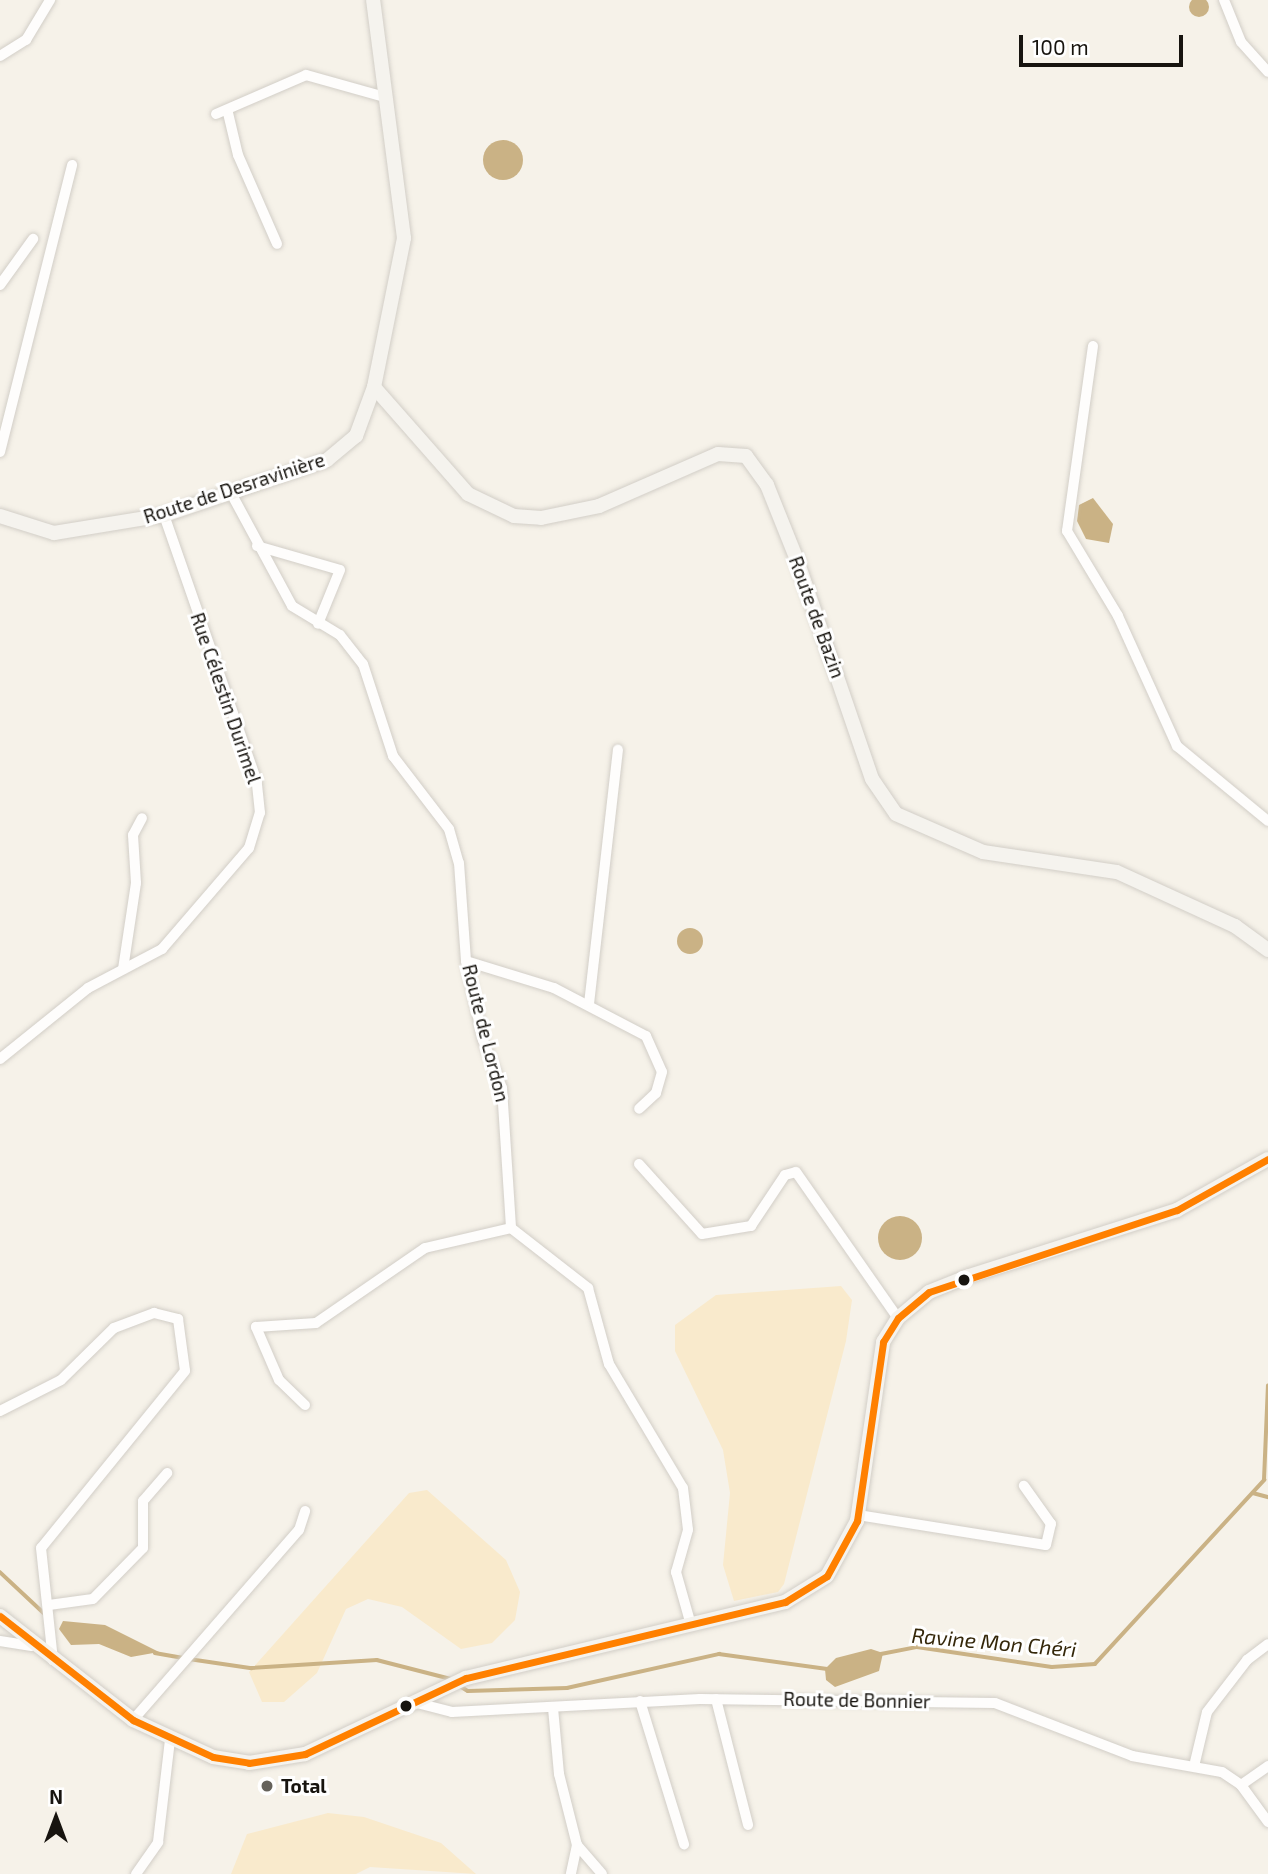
<!DOCTYPE html>
<meta charset="utf-8">
<style>
body{margin:0}
#map{position:relative;width:1268px;height:1874px;overflow:hidden;background:#f6f2e9;font-family:"Exo 2",sans-serif}
div>[style]{position:absolute}
.green>*{inset:0;background:#f9eacc}
.water>*{inset:0;background:#cab285}
.round{border-radius:50%}
.stream>*{height:3.5px;margin:-1.75px;padding:0 1.75px;transform-origin:1.75px;border-radius:1.75px;background:#cab285}
.roads{filter:drop-shadow(0 0 2px #d2cec7) drop-shadow(0 0 2px #d2cec7)}
.street>*{height:10px;margin:-5px;padding:0 5px;transform-origin:5px;border-radius:5px;background:#fefdfc}
.secondary>*{height:14px;margin:-7px;padding:0 7px;transform-origin:7px;border-radius:7px;background:#f5f3ee}
.bus-1>*{height:7px;margin:-3.5px;padding:0 3.5px;transform-origin:3.5px;border-radius:3.5px;background:#ff8000}
.dots>*{width:19px;height:19px;translate:-50% -50%;box-sizing:border-box;border:4px solid #fff;border-radius:50%}
span{translate:-50% -50%;white-space:nowrap;text-align:center;line-height:1.15;-webkit-text-stroke:6px #fff;paint-order:stroke}
.street-label{font-size:19px;color:#17140f}
.poi-label{font-size:19px;color:#17140f;font-weight:700}
.left{translate:0 -50%;text-align:left}
.water-label{font-size:21px;color:#34270a;font-style:italic}
.north{position:absolute;left:21px;top:1783px;width:70px;height:70px;-webkit-text-stroke:5px #fff;paint-order:stroke;rotate:0deg;font-size:19px;font-weight:700;line-height:28px;text-align:center;color:#17140f}
.north::after{content:'';display:block;margin:auto;width:24px;height:32px;background:#17140f;clip-path:polygon(50% 0,100% 100%,50% 72%,0 100%)}
.scale{position:absolute;left:1019px;top:35px;width:164px;height:32px;box-sizing:border-box;border:4px solid #17140f;border-top:0;padding-left:9px;font-size:21px;line-height:24px;white-space:nowrap;color:#17140f;-webkit-text-stroke:5px #fff;paint-order:stroke}
</style>
<div id="map">
<div class="green">
<div style="clip-path:polygon(841px 1286px,852px 1300px,846px 1341px,784px 1584px,778px 1592px,734px 1601px,723px 1565px,730px 1493px,723px 1450px,675px 1351px,675px 1325px,716px 1295px)"></div>
<div style="clip-path:polygon(427px 1490px,506px 1560px,520px 1592px,515px 1620px,492px 1643px,461px 1649px,402px 1607px,368px 1599px,346px 1609px,317px 1673px,284px 1702px,262px 1702px,249px 1672px,409px 1493px)"></div>
<div style="clip-path:polygon(328px 1813px,364px 1817px,441px 1843px,476px 1874px,370px 1867px,356px 1874px,231px 1874px,247px 1834px)"></div>
</div>
<div class="water">
<div class="round" style="left:1189px;top:-3px;width:20px;height:20px"></div>
<div class="round" style="left:483px;top:140px;width:40px;height:40px"></div>
<div style="clip-path:polygon(1093px 498px,1113px 524px,1109px 543px,1086px 539px,1077px 521px,1079px 505px)"></div>
<div class="round" style="left:677px;top:928px;width:26px;height:26px"></div>
<div class="round" style="left:878px;top:1216px;width:44px;height:44px"></div>
<div style="clip-path:polygon(63px 1621px,105px 1625px,159px 1652px,131px 1657px,99px 1644px,71px 1645px,59px 1629px)"></div>
<div style="clip-path:polygon(871px 1649px,883px 1653px,879px 1671px,835px 1687px,826px 1680px,825px 1669px,836px 1658px)"></div>
</div>
<div class="stream">
<div style="left:1253px;top:1493px;width:16px;rotate:15deg"></div>
<div style="left:0;top:1572px;width:63px;rotate:43.1deg"></div>
<div style="left:155px;top:1653px;width:27px;rotate:10deg"></div>
<div style="left:881px;top:1654px;width:37px;rotate:-11deg"></div>
<div style="left:917px;top:1647px;width:136px;rotate:8.4deg"></div>
<div style="left:1052px;top:1667px;width:43px;rotate:-4deg"></div>
<div style="left:1095px;top:1664px;width:250px;rotate:-47.4deg"></div>
<div style="left:1264px;top:1480px;width:94px;rotate:-87.6deg"></div>
<div style="left:189px;top:1659px;width:63px;rotate:8.3deg"></div>
<div style="left:251px;top:1668px;width:126px;rotate:-3.6deg"></div>
<div style="left:377px;top:1660px;width:76px;rotate:14.4deg"></div>
<div style="left:460px;top:1686px;width:9px;rotate:32deg"></div>
<div style="left:468px;top:1691px;width:99px;rotate:-1.7deg"></div>
<div style="left:567px;top:1688px;width:156px;rotate:-12.6deg"></div>
<div style="left:719px;top:1654px;width:109px;rotate:7.9deg"></div>
</div>
<div class="roads">
<div class="street">
<div style="left:1224px;top:0;width:45px;rotate:68deg"></div>
<div style="left:1241px;top:42px;width:40px;rotate:48deg"></div>
<div style="left:0;top:56px;width:31px;rotate:-32deg"></div>
<div style="left:26px;top:40px;width:47px;rotate:-59deg"></div>
<div style="left:228px;top:113px;width:43px;rotate:76.6deg"></div>
<div style="left:238px;top:155px;width:97px;rotate:66.3deg"></div>
<div style="left:216px;top:114px;width:98px;rotate:-23.4deg"></div>
<div style="left:306px;top:75px;width:78px;rotate:15.6deg"></div>
<div style="left:0;top:285px;width:57px;rotate:-54.3deg"></div>
<div style="left:1093px;top:346px;width:187px;rotate:98deg"></div>
<div style="left:1067px;top:531px;width:99px;rotate:59deg"></div>
<div style="left:1118px;top:616px;width:143px;rotate:65.6deg"></div>
<div style="left:1177px;top:746px;width:118px;rotate:39.5deg"></div>
<div style="left:0;top:452px;width:296px;rotate:-75.9deg"></div>
<div style="left:231px;top:493px;width:128px;rotate:61.6deg"></div>
<div style="left:292px;top:606px;width:56px;rotate:31.1deg"></div>
<div style="left:340px;top:635px;width:37px;rotate:52deg"></div>
<div style="left:363px;top:664px;width:97px;rotate:71.9deg"></div>
<div style="left:393px;top:756px;width:92px;rotate:52.5deg"></div>
<div style="left:449px;top:829px;width:35px;rotate:74deg"></div>
<div style="left:459px;top:863px;width:98px;rotate:85.9deg"></div>
<div style="left:466px;top:961px;width:81px;rotate:77.9deg"></div>
<div style="left:483px;top:1040px;width:52px;rotate:68.4deg"></div>
<div style="left:502px;top:1088px;width:140px;rotate:86.3deg"></div>
<div style="left:511px;top:1228px;width:98px;rotate:37.9deg"></div>
<div style="left:588px;top:1288px;width:79px;rotate:74.6deg"></div>
<div style="left:609px;top:1364px;width:144px;rotate:59.2deg"></div>
<div style="left:683px;top:1488px;width:42px;rotate:83.2deg"></div>
<div style="left:688px;top:1530px;width:44px;rotate:105.9deg"></div>
<div style="left:676px;top:1572px;width:55px;rotate:74.2deg"></div>
<div style="left:257px;top:546px;width:86px;rotate:16.1deg"></div>
<div style="left:340px;top:570px;width:58px;rotate:112.2deg"></div>
<div style="left:466px;top:961px;width:92px;rotate:17.1deg"></div>
<div style="left:554px;top:988px;width:104px;rotate:27.6deg"></div>
<div style="left:646px;top:1036px;width:39px;rotate:66deg"></div>
<div style="left:662px;top:1072px;width:22px;rotate:106deg"></div>
<div style="left:656px;top:1093px;width:23px;rotate:137deg"></div>
<div style="left:123px;top:969px;width:87px;rotate:-81.4deg"></div>
<div style="left:136px;top:883px;width:48px;rotate:-93.6deg"></div>
<div style="left:133px;top:835px;width:19px;rotate:-62deg"></div>
<div style="left:589px;top:1004px;width:256px;rotate:-83.5deg"></div>
<div style="left:0;top:1059px;width:113px;rotate:-38.9deg"></div>
<div style="left:88px;top:988px;width:84px;rotate:-27.8deg"></div>
<div style="left:162px;top:949px;width:133px;rotate:-49.3deg"></div>
<div style="left:249px;top:848px;width:37px;rotate:-73deg"></div>
<div style="left:260px;top:813px;width:31px;rotate:-96deg"></div>
<div style="left:257px;top:782px;width:283px;rotate:-109.2deg"></div>
<div style="left:639px;top:1164px;width:94px;rotate:48deg"></div>
<div style="left:702px;top:1234px;width:50px;rotate:-9.3deg"></div>
<div style="left:751px;top:1226px;width:61px;rotate:-56.3deg"></div>
<div style="left:785px;top:1175px;width:11px;rotate:-15deg"></div>
<div style="left:796px;top:1172px;width:178px;rotate:55.1deg"></div>
<div style="left:305px;top:1405px;width:36px;rotate:-136deg"></div>
<div style="left:279px;top:1380px;width:58px;rotate:-113.5deg"></div>
<div style="left:256px;top:1327px;width:60px;rotate:-3.8deg"></div>
<div style="left:316px;top:1323px;width:132px;rotate:-34.5deg"></div>
<div style="left:425px;top:1248px;width:88px;rotate:-13.1deg"></div>
<div style="left:0;top:1411px;width:68px;rotate:-26.9deg"></div>
<div style="left:61px;top:1380px;width:74px;rotate:-44.5deg"></div>
<div style="left:114px;top:1328px;width:43px;rotate:-20.6deg"></div>
<div style="left:154px;top:1313px;width:25px;rotate:14deg"></div>
<div style="left:178px;top:1319px;width:52px;rotate:82.3deg"></div>
<div style="left:185px;top:1371px;width:228px;rotate:129.1deg"></div>
<div style="left:41px;top:1548px;width:113px;rotate:83.9deg"></div>
<div style="left:858px;top:1515px;width:190px;rotate:9.1deg"></div>
<div style="left:1046px;top:1545px;width:22px;rotate:-77deg"></div>
<div style="left:1051px;top:1524px;width:47px;rotate:-125.4deg"></div>
<div style="left:49px;top:1605px;width:44px;rotate:-7.8deg"></div>
<div style="left:93px;top:1599px;width:71px;rotate:-45.6deg"></div>
<div style="left:143px;top:1548px;width:47px;rotate:-90deg"></div>
<div style="left:143px;top:1501px;width:37px;rotate:-49deg"></div>
<div style="left:0;top:1641px;width:32px;rotate:9deg"></div>
<div style="left:716px;top:1699px;width:130px;rotate:75.7deg"></div>
<div style="left:640px;top:1701px;width:150px;rotate:72.9deg"></div>
<div style="left:413px;top:1702px;width:40px;rotate:14.4deg"></div>
<div style="left:452px;top:1712px;width:248px;rotate:-3deg"></div>
<div style="left:700px;top:1699px;width:295px;rotate:0.8deg"></div>
<div style="left:995px;top:1703px;width:147px;rotate:21.1deg"></div>
<div style="left:1132px;top:1756px;width:91px;rotate:10.1deg"></div>
<div style="left:1222px;top:1772px;width:23px;rotate:34deg"></div>
<div style="left:1241px;top:1785px;width:46px;rotate:53.9deg"></div>
<div style="left:553px;top:1708px;width:66px;rotate:84.8deg"></div>
<div style="left:559px;top:1774px;width:73px;rotate:75.8deg"></div>
<div style="left:577px;top:1845px;width:30px;rotate:102deg"></div>
<div style="left:133px;top:1720px;width:252px;rotate:-48.9deg"></div>
<div style="left:299px;top:1530px;width:20px;rotate:-72deg"></div>
<div style="left:1195px;top:1762px;width:51px;rotate:-76.5deg"></div>
<div style="left:1207px;top:1712px;width:66px;rotate:-52.4deg"></div>
<div style="left:1247px;top:1660px;width:26px;rotate:-37deg"></div>
<div style="left:1241px;top:1785px;width:33px;rotate:-35deg"></div>
<div style="left:577px;top:1845px;width:38px;rotate:49deg"></div>
<div style="left:136px;top:1874px;width:39px;rotate:-55deg"></div>
<div style="left:158px;top:1842px;width:103px;rotate:-83.3deg"></div>
</div>
<div class="secondary">
<div style="left:374px;top:387px;width:142px;rotate:48.7deg"></div>
<div style="left:468px;top:494px;width:51px;rotate:25.6deg"></div>
<div style="left:514px;top:516px;width:27px;rotate:4deg"></div>
<div style="left:541px;top:518px;width:59px;rotate:-11.7deg"></div>
<div style="left:599px;top:506px;width:130px;rotate:-23.6deg"></div>
<div style="left:718px;top:454px;width:28px;rotate:4deg"></div>
<div style="left:746px;top:456px;width:36px;rotate:54deg"></div>
<div style="left:767px;top:485px;width:81px;rotate:68.2deg"></div>
<div style="left:797px;top:560px;width:231px;rotate:71.1deg"></div>
<div style="left:872px;top:779px;width:42px;rotate:55.6deg"></div>
<div style="left:896px;top:814px;width:95px;rotate:23.6deg"></div>
<div style="left:983px;top:852px;width:135px;rotate:8.5deg"></div>
<div style="left:1117px;top:872px;width:130px;rotate:24.6deg"></div>
<div style="left:1235px;top:926px;width:41px;rotate:36deg"></div>
<div style="left:0;top:516px;width:57px;rotate:17.5deg"></div>
<div style="left:54px;top:533px;width:111px;rotate:-9.3deg"></div>
<div style="left:164px;top:515px;width:172px;rotate:-18.6deg"></div>
<div style="left:327px;top:460px;width:38px;rotate:-40deg"></div>
<div style="left:356px;top:436px;width:52px;rotate:-69.8deg"></div>
<div style="left:374px;top:387px;width:152px;rotate:-78.6deg"></div>
<div style="left:404px;top:238px;width:240px;rotate:-97.4deg"></div>
<div style="left:0;top:1616px;width:169px;rotate:38deg"></div>
<div style="left:133px;top:1720px;width:88px;rotate:24.8deg"></div>
<div style="left:213px;top:1757px;width:36px;rotate:9deg"></div>
<div style="left:249px;top:1763px;width:57px;rotate:-9.1deg"></div>
<div style="left:305px;top:1754px;width:178px;rotate:-25.3deg"></div>
<div style="left:466px;top:1678px;width:328px;rotate:-13.4deg"></div>
<div style="left:785px;top:1602px;width:49px;rotate:-31.8deg"></div>
<div style="left:827px;top:1576px;width:63px;rotate:-61.4deg"></div>
<div style="left:857px;top:1521px;width:181px;rotate:-81.7deg"></div>
<div style="left:883px;top:1342px;width:28px;rotate:-58deg"></div>
<div style="left:898px;top:1318px;width:40px;rotate:-40deg"></div>
<div style="left:929px;top:1292px;width:43px;rotate:-21.8deg"></div>
<div style="left:969px;top:1276px;width:218px;rotate:-17.6deg"></div>
<div style="left:1177px;top:1210px;width:104px;rotate:-29.3deg"></div>
</div>
</div>
<div class="bus-1">
<div style="left:0;top:1616px;width:169px;rotate:38deg"></div>
<div style="left:133px;top:1720px;width:88px;rotate:24.8deg"></div>
<div style="left:213px;top:1757px;width:36px;rotate:9deg"></div>
<div style="left:249px;top:1763px;width:57px;rotate:-9.1deg"></div>
<div style="left:305px;top:1754px;width:178px;rotate:-25.3deg"></div>
<div style="left:466px;top:1678px;width:328px;rotate:-13.4deg"></div>
<div style="left:785px;top:1602px;width:49px;rotate:-31.8deg"></div>
<div style="left:827px;top:1576px;width:63px;rotate:-61.4deg"></div>
<div style="left:857px;top:1521px;width:181px;rotate:-81.7deg"></div>
<div style="left:883px;top:1342px;width:28px;rotate:-58deg"></div>
<div style="left:898px;top:1318px;width:40px;rotate:-40deg"></div>
<div style="left:929px;top:1292px;width:261px;rotate:-18.3deg"></div>
<div style="left:1177px;top:1210px;width:104px;rotate:-29.3deg"></div>
</div>
<div class="dots">
<div style="left:964px;top:1280px;background:#17140f"></div>
<div style="left:406px;top:1706px;background:#17140f"></div>
<div style="left:267px;top:1786px;background:#65625b"></div>
</div>
<div class="street-label">
<span style="left:234px;top:488px;rotate:-18deg">Route de Desravinière</span>
<span style="left:817px;top:617px;rotate:70deg">Route de Bazin</span>
<span style="left:226px;top:698px;rotate:71deg">Rue Célestin Durimel</span>
<span style="left:486px;top:1033px;rotate:76deg">Route de Lordon</span>
<span style="left:857px;top:1700px;rotate:1deg">Route de Bonnier</span>
</div>
<div class="poi-label">
<span class="left" style="left:281px;top:1786px">Total</span>
</div>
<div class="water-label">
<span style="left:994px;top:1642px;rotate:5deg">Ravine Mon Chéri</span>
</div>
<div class="north">N</div>
<div class="scale">100 m</div>
</div>
